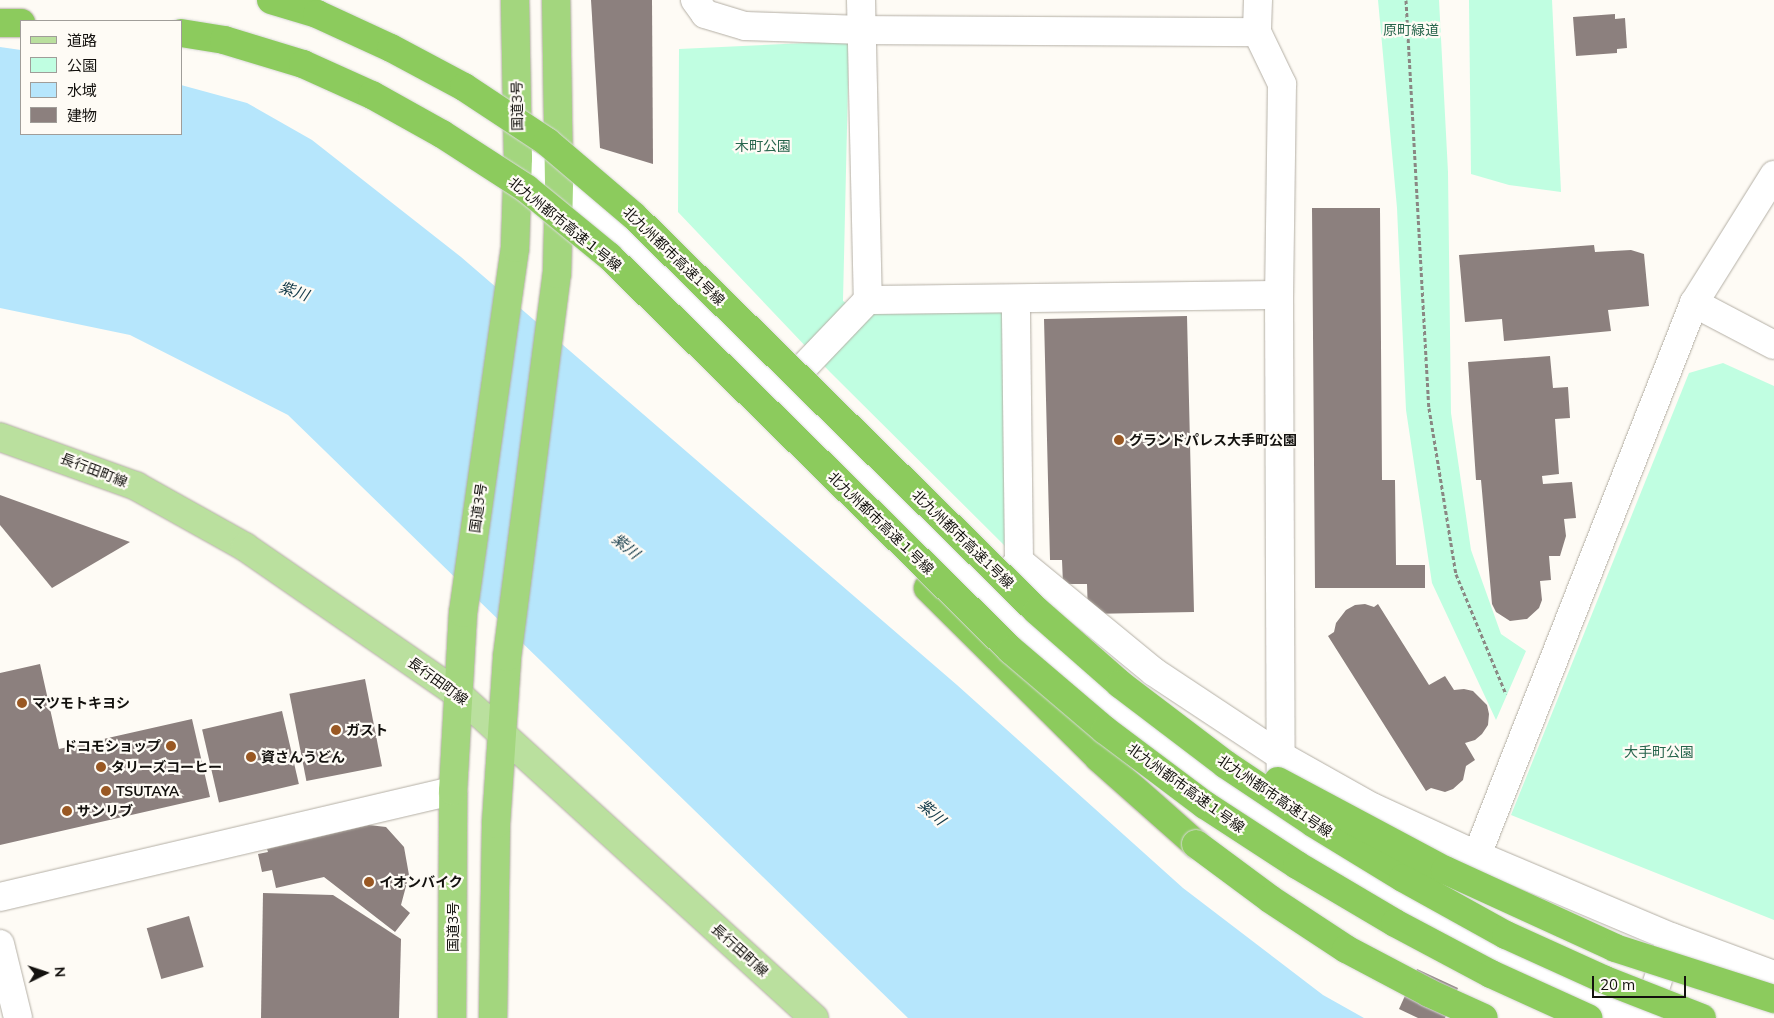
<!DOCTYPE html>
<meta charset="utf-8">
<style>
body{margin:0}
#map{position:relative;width:1774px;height:1018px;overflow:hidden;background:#fefbf5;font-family:Mulish,"Noto Sans JP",sans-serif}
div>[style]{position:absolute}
.green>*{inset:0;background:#c0fee1}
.water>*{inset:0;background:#b6e6fc}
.building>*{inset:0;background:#8c807e;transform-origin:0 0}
.path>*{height:3px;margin-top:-1.5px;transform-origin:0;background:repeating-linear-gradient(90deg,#8a8783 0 4px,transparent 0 6.5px)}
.roads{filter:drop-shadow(0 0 1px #b4afa5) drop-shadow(0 0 1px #b4afa5)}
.minor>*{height:28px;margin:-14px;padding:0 14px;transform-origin:14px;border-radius:14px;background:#fff}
.tertiary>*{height:28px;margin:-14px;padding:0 14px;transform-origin:14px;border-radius:14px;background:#fff}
.primary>*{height:28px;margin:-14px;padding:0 14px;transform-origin:14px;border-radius:14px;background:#bae09e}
.trunk>*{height:28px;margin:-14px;padding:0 14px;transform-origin:14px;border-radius:14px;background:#a3d67e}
.motorway>*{height:28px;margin:-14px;padding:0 14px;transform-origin:14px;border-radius:14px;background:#8ccb5d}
.bridges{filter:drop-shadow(0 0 1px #d9d9d8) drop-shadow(0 0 1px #d9d9d8)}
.motorway-bridge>*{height:28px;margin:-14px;padding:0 14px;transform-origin:14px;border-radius:14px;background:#8ccb5d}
.dots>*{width:14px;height:14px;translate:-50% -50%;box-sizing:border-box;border:2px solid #fefbf5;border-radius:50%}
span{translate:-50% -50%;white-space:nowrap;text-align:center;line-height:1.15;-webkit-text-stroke:4.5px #fefbf5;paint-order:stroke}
.park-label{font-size:14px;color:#27654c}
.street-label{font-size:14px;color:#13110e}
.poi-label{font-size:14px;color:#13110e;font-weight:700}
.left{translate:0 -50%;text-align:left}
.right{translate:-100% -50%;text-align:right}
.water-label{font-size:15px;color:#0e3645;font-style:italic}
.legend{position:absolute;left:20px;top:20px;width:162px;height:115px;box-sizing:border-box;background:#fefbf5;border:1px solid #a09d99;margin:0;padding:6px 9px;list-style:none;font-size:15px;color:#13110e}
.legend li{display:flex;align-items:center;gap:10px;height:25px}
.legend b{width:25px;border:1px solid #a09d99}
.north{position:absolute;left:20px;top:948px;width:50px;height:50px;-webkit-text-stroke:4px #fefbf5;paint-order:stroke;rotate:86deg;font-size:14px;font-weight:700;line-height:20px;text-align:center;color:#13110e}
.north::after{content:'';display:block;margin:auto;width:18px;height:22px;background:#13110e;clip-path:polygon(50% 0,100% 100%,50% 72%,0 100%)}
.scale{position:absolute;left:1592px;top:976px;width:94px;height:22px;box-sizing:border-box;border:2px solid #13110e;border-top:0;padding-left:6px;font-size:15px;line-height:18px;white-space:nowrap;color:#13110e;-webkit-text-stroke:4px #fefbf5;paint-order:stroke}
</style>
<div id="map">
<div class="green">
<div style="clip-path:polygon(1378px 0,1439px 0,1448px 172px,1451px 413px,1471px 550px,1501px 634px,1526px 651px,1496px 720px,1432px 583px,1406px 410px,1397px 208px)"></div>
<div style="clip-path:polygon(1469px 0,1552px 0,1561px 192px,1509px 185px,1471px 174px)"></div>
<div style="clip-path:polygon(849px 41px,843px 301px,861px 312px,1010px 312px,1010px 551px,830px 372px,678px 212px,679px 49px)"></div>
<div style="clip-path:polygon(1723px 363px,1774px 386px,1774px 920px,1511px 815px,1689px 373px)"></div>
</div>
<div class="water">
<div style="clip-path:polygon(0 47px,21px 50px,21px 134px,181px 134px,181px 85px,247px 103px,312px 140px,461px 257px,957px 685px,1183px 888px,1323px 995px,1364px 1018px,908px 1018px,288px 415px,130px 335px,0 308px)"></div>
</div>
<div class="building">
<div style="clip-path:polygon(591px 0,652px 0,653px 164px,600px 148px)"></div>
<div style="clip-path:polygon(1615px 14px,1615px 19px,1625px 18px,1627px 48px,1617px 49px,1617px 53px,1576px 56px,1573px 17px)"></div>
<div style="clip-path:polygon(1312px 208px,1380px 208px,1382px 480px,1395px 480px,1396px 565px,1425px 565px,1425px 588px,1315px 588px)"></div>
<div style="clip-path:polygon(1594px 245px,1595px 252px,1631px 250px,1644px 254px,1649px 306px,1608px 310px,1611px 331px,1504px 341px,1502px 319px,1465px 322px,1459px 255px)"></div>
<div style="clip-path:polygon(1187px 316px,1194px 612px,1088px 614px,1087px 584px,1063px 584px,1062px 560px,1050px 560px,1044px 319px)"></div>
<div style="clip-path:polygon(1550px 356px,1553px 388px,1568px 387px,1570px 418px,1555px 419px,1559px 474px,1542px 476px,1543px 484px,1572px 482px,1576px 518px,1564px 519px,1566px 536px,1560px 556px,1549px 556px,1551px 580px,1540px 581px,1542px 600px,1539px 608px,1527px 619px,1510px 621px,1496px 612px,1492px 604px,1481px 480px,1476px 480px,1468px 362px)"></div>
<div style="clip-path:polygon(0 495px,130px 542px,52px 588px,0 525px)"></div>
<div style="clip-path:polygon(1365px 604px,1374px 607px,1378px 604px,1429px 685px,1445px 676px,1454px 690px,1464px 689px,1473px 691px,1487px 705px,1489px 714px,1488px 725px,1482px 734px,1475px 740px,1465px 743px,1475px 760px,1466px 766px,1463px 780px,1453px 789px,1445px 792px,1431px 788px,1426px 791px,1328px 636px,1334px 632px,1336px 623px,1346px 610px,1355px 605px)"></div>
<div style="clip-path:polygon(40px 664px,59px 749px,192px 719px,210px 797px,0 845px,0 673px)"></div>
<div style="left:365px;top:679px;width:89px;height:77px;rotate:79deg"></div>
<div style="left:282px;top:711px;width:75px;height:82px;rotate:77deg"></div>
<div style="clip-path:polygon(369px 825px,386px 827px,404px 847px,409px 875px,401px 905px,410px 913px,395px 932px,324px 877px,276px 888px,272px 870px,262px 872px,258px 854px,268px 852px,267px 849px)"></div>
<div style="clip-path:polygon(263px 893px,333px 895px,401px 939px,399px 1018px,261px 1018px)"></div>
<div style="left:189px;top:916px;width:53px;height:44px;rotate:74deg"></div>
<div style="clip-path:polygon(1417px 969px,1458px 988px,1445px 1018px,1418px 1018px,1399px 1009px)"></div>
</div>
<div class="path">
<div style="left:1406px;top:0;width:409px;rotate:86.8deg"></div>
<div style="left:1429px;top:408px;width:168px;rotate:80.8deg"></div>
<div style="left:1456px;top:574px;width:130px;rotate:67.4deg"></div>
</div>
<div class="roads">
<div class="minor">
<div style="left:695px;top:0;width:17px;rotate:54deg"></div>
<div style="left:705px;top:14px;width:42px;rotate:16.7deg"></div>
<div style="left:745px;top:26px;width:118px;rotate:1.9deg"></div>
<div style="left:863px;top:30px;width:394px;rotate:0.3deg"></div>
<div style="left:861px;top:0;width:300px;rotate:88.7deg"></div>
<div style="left:868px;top:300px;width:411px;rotate:-0.7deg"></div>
<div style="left:1258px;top:0;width:32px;rotate:92deg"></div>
<div style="left:1257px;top:32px;width:58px;rotate:64.3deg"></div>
<div style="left:1282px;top:84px;width:211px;rotate:90.8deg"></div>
<div style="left:1279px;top:295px;width:475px;rotate:89.8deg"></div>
<div style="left:779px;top:393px;width:129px;rotate:-46.3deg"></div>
<div style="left:1019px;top:561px;width:175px;rotate:39.4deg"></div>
<div style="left:1154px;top:672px;width:152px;rotate:33.5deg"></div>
<div style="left:1281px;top:756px;width:104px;rotate:29.3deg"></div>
<div style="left:1372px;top:807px;width:115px;rotate:24.6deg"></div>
<div style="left:1477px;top:855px;width:211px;rotate:22.9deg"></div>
<div style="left:1671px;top:937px;width:110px;rotate:20.3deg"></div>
<div style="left:1007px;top:575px;width:18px;rotate:-49deg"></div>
<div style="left:1019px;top:561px;width:262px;rotate:-90.7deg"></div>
<div style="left:0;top:897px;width:465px;rotate:-13.2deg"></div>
<div style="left:0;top:944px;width:76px;rotate:76.3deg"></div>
<div style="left:1646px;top:1018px;width:81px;rotate:-72.7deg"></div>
</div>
<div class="tertiary">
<div style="left:518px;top:158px;width:48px;rotate:31.4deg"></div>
<div style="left:559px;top:183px;width:115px;rotate:42.2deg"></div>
<div style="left:644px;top:260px;width:525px;rotate:44.85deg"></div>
<div style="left:1016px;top:630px;width:150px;rotate:38.8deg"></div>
<div style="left:1133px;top:724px;width:181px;rotate:34.7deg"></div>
<div style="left:1282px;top:827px;width:192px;rotate:30.7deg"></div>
<div style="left:1447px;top:925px;width:178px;rotate:27.1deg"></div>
<div style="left:1605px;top:1006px;width:36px;rotate:19deg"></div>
<div style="left:1694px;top:303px;width:90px;rotate:27.7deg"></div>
<div style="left:1477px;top:855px;width:593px;rotate:-68.54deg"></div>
<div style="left:1694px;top:303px;width:151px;rotate:-58deg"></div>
</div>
<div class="primary">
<div style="left:0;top:437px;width:145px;rotate:19.8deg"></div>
<div style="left:136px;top:486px;width:125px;rotate:29.2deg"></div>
<div style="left:245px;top:547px;width:257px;rotate:34.6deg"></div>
<div style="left:457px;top:693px;width:483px;rotate:42.3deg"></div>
</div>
<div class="trunk">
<div style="left:452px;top:1018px;width:227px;rotate:-89.7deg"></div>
<div style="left:453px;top:791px;width:178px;rotate:-86.8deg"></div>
<div style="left:463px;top:613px;width:369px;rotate:-81.9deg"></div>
<div style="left:515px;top:248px;width:90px;rotate:-88.1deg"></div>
<div style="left:518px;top:158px;width:158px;rotate:-91.1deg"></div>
<div style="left:493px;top:1018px;width:194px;rotate:-89.1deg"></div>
<div style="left:496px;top:824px;width:167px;rotate:-86.2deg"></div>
<div style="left:507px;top:657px;width:386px;rotate:-82.6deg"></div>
<div style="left:557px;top:274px;width:91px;rotate:-88.7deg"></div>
<div style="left:559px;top:183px;width:183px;rotate:-90.9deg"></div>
</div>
<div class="motorway">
<div style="left:0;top:23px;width:21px"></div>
<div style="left:928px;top:588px;width:241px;rotate:44.8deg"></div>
<div style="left:1099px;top:758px;width:130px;rotate:41.6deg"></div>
</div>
</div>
<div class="bridges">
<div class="motorway-bridge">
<div style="left:271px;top:0;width:48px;rotate:16.9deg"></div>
<div style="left:317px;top:14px;width:81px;rotate:24.7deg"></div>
<div style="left:391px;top:48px;width:83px;rotate:28.1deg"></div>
<div style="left:464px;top:87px;width:100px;rotate:33.5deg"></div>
<div style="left:547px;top:142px;width:114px;rotate:40.4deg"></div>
<div style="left:634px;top:216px;width:564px;rotate:44.43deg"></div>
<div style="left:1037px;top:611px;width:111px;rotate:41.3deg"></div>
<div style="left:1120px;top:684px;width:132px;rotate:37.3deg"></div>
<div style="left:1225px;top:764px;width:106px;rotate:33.8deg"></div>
<div style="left:1313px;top:823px;width:105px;rotate:31.4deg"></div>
<div style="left:1403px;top:878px;width:118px;rotate:29deg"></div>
<div style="left:1506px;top:935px;width:109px;rotate:24.4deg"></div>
<div style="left:1605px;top:980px;width:104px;rotate:21.4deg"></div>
<div style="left:181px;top:33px;width:44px;rotate:9.2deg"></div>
<div style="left:224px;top:40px;width:83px;rotate:16.9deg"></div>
<div style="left:303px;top:64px;width:76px;rotate:24.2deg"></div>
<div style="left:372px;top:95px;width:80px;rotate:29.1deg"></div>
<div style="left:442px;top:134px;width:101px;rotate:32.9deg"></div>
<div style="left:527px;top:189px;width:106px;rotate:39.3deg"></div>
<div style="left:609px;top:256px;width:563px;rotate:44.42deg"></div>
<div style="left:1011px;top:650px;width:123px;rotate:40.4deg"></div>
<div style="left:1105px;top:730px;width:125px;rotate:36.9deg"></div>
<div style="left:1205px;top:805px;width:110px;rotate:33.1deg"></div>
<div style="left:1297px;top:865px;width:114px;rotate:30.6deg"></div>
<div style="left:1395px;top:923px;width:109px;rotate:28deg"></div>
<div style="left:1491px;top:974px;width:107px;rotate:24.4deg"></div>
<div style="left:1278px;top:781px;width:189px;rotate:28.1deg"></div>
<div style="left:1445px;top:870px;width:187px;rotate:24.6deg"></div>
<div style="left:1615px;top:948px;width:167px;rotate:17.8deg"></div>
<div style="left:1196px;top:844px;width:92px;rotate:36.6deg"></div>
<div style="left:1270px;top:899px;width:91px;rotate:33.3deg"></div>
<div style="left:1346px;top:949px;width:94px;rotate:27.9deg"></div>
<div style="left:1429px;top:993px;width:60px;rotate:24.4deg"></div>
</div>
</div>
<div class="dots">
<div style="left:1119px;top:440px;background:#995823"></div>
<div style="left:22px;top:703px;background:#995823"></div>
<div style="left:336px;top:730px;background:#995823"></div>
<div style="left:171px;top:746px;background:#995823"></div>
<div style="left:251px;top:757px;background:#995823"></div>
<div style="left:101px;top:767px;background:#995823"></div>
<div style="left:106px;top:791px;background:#995823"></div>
<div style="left:67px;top:811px;background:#995823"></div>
<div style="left:369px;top:882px;background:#995823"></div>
</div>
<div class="park-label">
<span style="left:1411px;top:30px">原町緑道</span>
<span style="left:763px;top:146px">木町公園</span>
<span style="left:1659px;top:752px">大手町公園</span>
</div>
<div class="street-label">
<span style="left:517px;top:106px;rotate:-91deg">国道3号</span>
<span style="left:565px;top:224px;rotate:39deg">北九州都市高速１号線</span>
<span style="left:674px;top:256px;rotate:44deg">北九州都市高速1号線</span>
<span style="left:94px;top:470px;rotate:21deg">長行田町線</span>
<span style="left:478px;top:508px;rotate:-82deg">国道3号</span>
<span style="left:881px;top:523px;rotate:44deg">北九州都市高速１号線</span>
<span style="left:963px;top:539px;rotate:44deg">北九州都市高速1号線</span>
<span style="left:438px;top:681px;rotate:36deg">長行田町線</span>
<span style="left:1186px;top:788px;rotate:36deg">北九州都市高速１号線</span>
<span style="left:1275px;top:796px;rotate:34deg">北九州都市高速1号線</span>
<span style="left:453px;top:927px;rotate:-90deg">国道3号</span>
<span style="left:740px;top:950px;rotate:42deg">長行田町線</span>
</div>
<div class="poi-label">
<span class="left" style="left:1129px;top:440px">グランドパレス大手町公園</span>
<span class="left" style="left:32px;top:703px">マツモトキヨシ</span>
<span class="left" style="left:346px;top:730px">ガスト</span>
<span class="right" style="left:161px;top:746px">ドコモショップ</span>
<span class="left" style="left:261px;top:757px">資さんうどん</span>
<span class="left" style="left:111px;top:767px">タリーズコーヒー</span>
<span class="left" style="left:116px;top:791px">TSUTAYA</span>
<span class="left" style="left:77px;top:811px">サンリブ</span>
<span class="left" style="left:379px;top:882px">イオンバイク</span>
</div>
<div class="water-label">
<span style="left:294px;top:291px;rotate:19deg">紫川</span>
<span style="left:626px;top:546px;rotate:39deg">紫川</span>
<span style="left:932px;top:812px;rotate:42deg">紫川</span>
</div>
<ul class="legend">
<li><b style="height:6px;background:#bae09e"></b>道路</li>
<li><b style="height:14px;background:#c0fee1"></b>公園</li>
<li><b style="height:14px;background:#b6e6fc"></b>水域</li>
<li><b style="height:14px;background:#8c807e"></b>建物</li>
</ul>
<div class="north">N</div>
<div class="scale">20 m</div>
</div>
